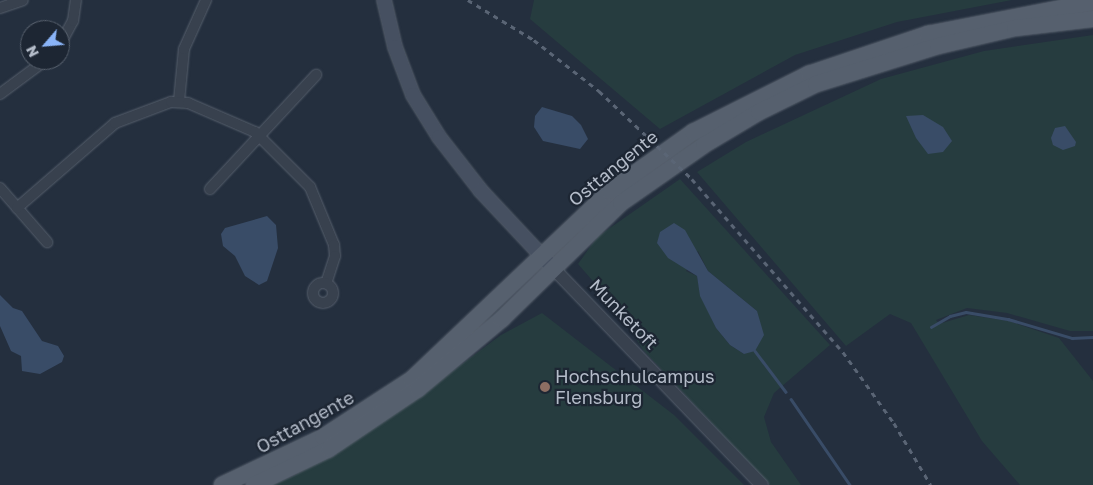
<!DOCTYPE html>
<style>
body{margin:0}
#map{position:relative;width:1093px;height:485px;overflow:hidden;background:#242f3e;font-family:"Golos Text",sans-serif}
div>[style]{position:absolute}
.green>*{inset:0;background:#263c3f}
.water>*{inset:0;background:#394c67}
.stream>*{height:2.5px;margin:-1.25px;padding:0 1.25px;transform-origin:1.25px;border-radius:1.25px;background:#394c67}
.roads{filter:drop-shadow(0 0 1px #565f6c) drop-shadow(0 0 1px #565f6c)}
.minor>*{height:10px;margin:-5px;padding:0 5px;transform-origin:5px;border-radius:5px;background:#38414e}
.minor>.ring{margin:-5px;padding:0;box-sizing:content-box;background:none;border:10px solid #38414e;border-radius:50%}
.tertiary>*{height:12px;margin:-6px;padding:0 6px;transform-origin:6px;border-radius:6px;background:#38414e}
.secondary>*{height:14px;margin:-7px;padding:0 7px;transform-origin:7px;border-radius:7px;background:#465061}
.primary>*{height:16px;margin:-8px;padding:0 8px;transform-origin:8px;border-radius:8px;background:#56606e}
.rail>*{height:2.5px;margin-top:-1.25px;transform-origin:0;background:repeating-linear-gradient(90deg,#5a6575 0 5px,transparent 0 10px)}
.dots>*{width:14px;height:14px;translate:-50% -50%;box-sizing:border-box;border:2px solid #1d2633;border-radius:50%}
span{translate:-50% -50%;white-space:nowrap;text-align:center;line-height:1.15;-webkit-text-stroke:4.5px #1d2633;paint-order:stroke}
.street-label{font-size:18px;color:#b4bcc9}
.poi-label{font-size:18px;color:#b4bcc9}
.left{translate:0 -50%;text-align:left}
.north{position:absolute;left:20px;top:20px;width:50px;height:50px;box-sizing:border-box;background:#1d2633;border:1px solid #59626f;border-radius:50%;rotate:243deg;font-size:14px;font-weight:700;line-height:20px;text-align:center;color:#b4bcc9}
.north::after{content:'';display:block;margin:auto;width:18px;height:22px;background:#8ab4f8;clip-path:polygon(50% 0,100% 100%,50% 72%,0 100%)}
</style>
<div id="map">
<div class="green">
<div style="clip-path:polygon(534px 0,1012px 0,897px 22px,795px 55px,660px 129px,530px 19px)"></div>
<div style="clip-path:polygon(1093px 35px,1093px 331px,1070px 331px,1007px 313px,967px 308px,936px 320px,939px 324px,969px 315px,1009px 321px,1059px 338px,1093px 381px,1093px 485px,1020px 485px,982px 441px,911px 323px,890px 314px,846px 346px,697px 172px,746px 142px,881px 79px,984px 51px)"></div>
<div style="clip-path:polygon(evenodd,680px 179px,830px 345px,774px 393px,764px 417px,771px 442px,801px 485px,770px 485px,643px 350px,618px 310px,578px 264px,597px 237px,680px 179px,698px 251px,708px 271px,757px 311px,744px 354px,730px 345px,716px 328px,701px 296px,697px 276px,686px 271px,698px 251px)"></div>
<div style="clip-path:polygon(542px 313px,674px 415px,744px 485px,272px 485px,295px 475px,397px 412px,501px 335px)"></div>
</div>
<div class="water">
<div style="clip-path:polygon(542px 107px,572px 116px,581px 125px,588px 139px,580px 149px,543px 141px,534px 127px,535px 116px)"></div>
<div style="clip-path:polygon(923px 115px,943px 127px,952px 141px,943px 152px,928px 154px,916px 138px,906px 116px)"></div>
<div style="clip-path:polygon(1065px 126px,1076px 142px,1075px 146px,1063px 150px,1053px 145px,1051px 138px,1055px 128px)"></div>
<div style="clip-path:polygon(267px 216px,276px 225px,278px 248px,267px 281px,259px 285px,245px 276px,235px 256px,223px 246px,221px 234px,225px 228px)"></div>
<div style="clip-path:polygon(674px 223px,685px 230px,708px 271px,757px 311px,764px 335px,755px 351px,744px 354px,730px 345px,716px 328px,700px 296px,697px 276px,668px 258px,657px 243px,660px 232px)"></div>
<div style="clip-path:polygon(0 295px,13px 308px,22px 311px,42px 341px,58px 346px,64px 356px,62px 362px,40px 374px,22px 371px,21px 356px,11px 351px,0 326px)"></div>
</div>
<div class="stream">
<div style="left:931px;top:327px;width:22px;rotate:-30deg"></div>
<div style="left:950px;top:316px;width:16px;rotate:-14deg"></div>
<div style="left:966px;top:312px;width:43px;rotate:9.5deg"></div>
<div style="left:1008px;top:319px;width:67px;rotate:16.5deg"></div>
<div style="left:1072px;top:338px;width:21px;rotate:-3deg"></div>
<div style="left:755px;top:351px;width:51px;rotate:52.9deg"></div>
<div style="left:791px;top:399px;width:104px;rotate:55.5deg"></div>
</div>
<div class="roads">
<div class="minor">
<div style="left:0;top:8px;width:24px;rotate:-19deg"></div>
<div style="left:60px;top:45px;width:27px;rotate:-62deg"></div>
<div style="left:73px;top:21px;width:21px;rotate:-82deg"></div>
<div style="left:0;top:94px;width:57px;rotate:-36.5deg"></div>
<div style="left:179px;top:101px;width:52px;rotate:-84.5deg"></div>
<div style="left:184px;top:49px;width:54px;rotate:-65.8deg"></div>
<div style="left:0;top:188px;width:72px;rotate:49deg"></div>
<div style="left:210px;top:189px;width:156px;rotate:-47.1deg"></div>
<div style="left:17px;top:208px;width:130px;rotate:-40.9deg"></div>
<div style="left:115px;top:123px;width:60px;rotate:-20.6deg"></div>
<div style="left:171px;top:102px;width:17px;rotate:3deg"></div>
<div style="left:188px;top:103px;width:73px;rotate:23.4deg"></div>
<div style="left:255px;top:132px;width:78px;rotate:45deg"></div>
<div style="left:310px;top:187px;width:63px;rotate:67.5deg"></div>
<div style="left:334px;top:245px;width:11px;rotate:85deg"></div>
<div style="left:335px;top:256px;width:29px;rotate:108deg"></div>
<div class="ring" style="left:313px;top:283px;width:10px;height:10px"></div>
</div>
<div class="tertiary">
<div style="left:554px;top:269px;width:300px;rotate:46.1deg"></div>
</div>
<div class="secondary">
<div style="left:384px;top:0;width:48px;rotate:76.8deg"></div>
<div style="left:395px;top:47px;width:51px;rotate:69.4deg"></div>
<div style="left:413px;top:95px;width:49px;rotate:58.2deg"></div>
<div style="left:439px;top:137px;width:68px;rotate:52.1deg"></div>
<div style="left:481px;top:191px;width:107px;rotate:46.9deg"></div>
</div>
<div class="primary">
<div style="left:222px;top:485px;width:112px;rotate:-25.4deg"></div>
<div style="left:323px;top:437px;width:106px;rotate:-33.1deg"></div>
<div style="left:412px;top:379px;width:273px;rotate:-43.5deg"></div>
<div style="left:610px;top:191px;width:102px;rotate:-35.4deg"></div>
<div style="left:693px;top:132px;width:130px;rotate:-26.6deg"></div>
<div style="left:809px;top:74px;width:126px;rotate:-18.6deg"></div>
<div style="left:928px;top:34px;width:168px;rotate:-11deg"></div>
<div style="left:254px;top:485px;width:83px;rotate:-25.6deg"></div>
<div style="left:329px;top:449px;width:107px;rotate:-34deg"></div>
<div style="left:418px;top:389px;width:109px;rotate:-39.8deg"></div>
<div style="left:502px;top:319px;width:166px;rotate:-44.3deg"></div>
<div style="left:621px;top:203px;width:101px;rotate:-34.9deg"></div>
<div style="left:704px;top:145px;width:64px;rotate:-31deg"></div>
<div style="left:759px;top:112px;width:64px;rotate:-26.2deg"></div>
<div style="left:816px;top:84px;width:128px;rotate:-17.3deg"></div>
<div style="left:938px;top:46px;width:79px;rotate:-13.2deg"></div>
<div style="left:1015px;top:28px;width:79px;rotate:-6.6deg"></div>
</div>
</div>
<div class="rail">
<div style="left:468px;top:0;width:77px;rotate:31.2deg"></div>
<div style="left:534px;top:40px;width:83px;rotate:38.1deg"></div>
<div style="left:599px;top:91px;width:128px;rotate:43.4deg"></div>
<div style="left:692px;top:179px;width:230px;rotate:48.9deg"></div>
<div style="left:843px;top:352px;width:87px;rotate:54.3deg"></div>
<div style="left:894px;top:423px;width:72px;rotate:59.2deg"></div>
</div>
<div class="dots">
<div style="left:545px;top:387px;background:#8d6e63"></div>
</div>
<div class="street-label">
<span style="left:613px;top:168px;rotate:-39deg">Osttangente</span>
<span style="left:624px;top:314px;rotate:46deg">Munketoft</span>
<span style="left:305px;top:422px;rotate:-29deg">Osttangente</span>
</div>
<div class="poi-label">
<span class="left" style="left:555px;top:387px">Hochschulcampus<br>Flensburg</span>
</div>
<div class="north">N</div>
</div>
